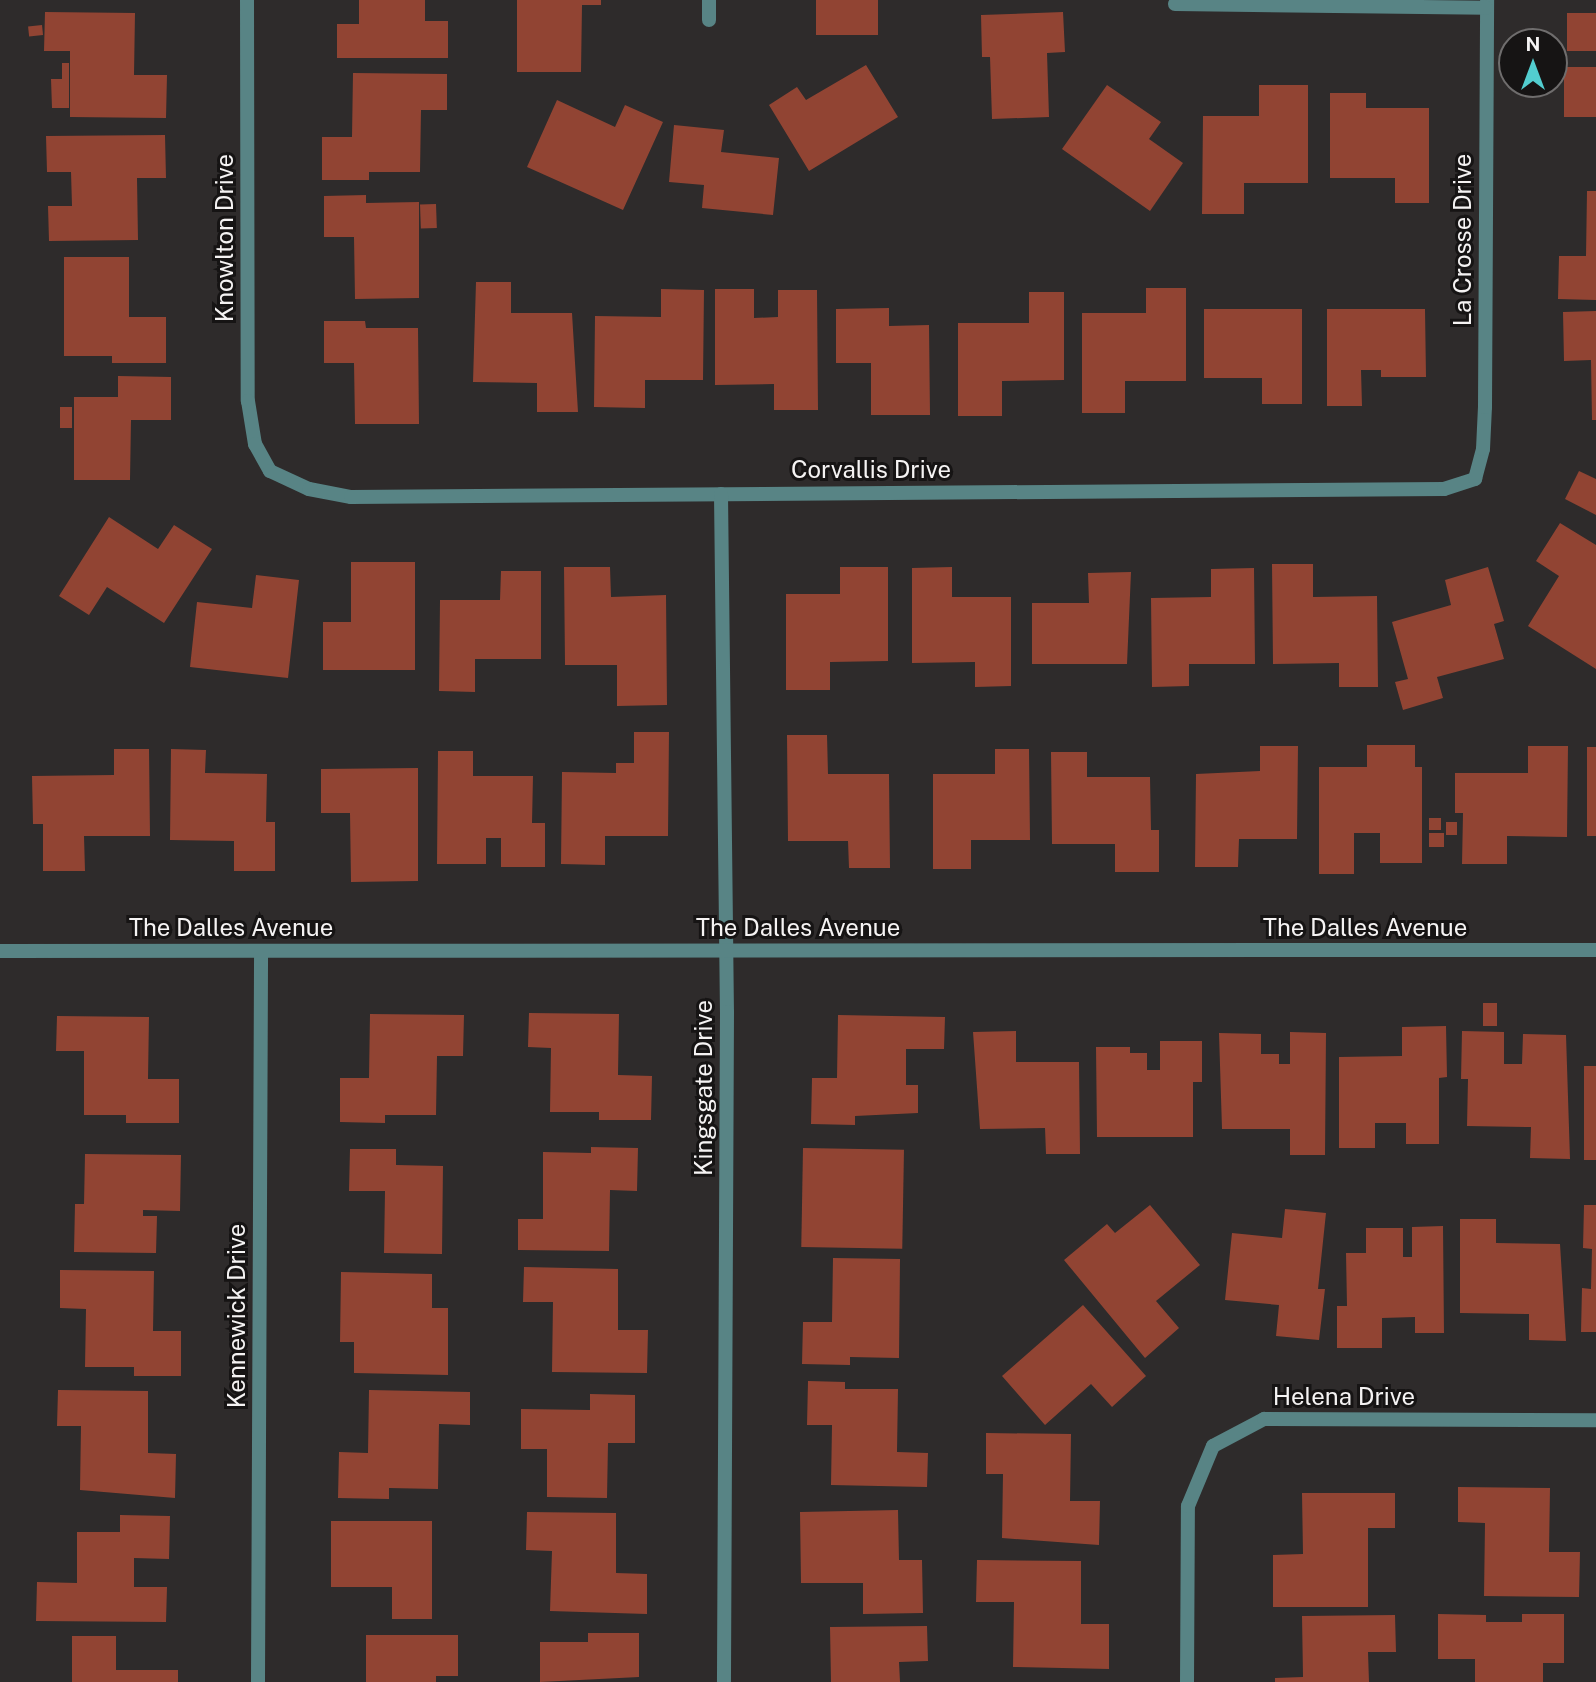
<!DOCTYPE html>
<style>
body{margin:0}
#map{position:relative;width:1596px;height:1682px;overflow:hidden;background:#2e2b2b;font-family:"Public Sans",sans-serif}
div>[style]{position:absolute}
.building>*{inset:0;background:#914433;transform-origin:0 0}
.minor>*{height:14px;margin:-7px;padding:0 7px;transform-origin:7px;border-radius:7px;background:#588485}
.tertiary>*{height:14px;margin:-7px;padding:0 7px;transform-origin:7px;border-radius:7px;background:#588485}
span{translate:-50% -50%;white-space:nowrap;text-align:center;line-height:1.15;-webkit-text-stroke:6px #161414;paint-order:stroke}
.street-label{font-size:24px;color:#f5f3f3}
.north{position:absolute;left:1498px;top:28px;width:70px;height:70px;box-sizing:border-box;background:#161414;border:2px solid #6f6d6d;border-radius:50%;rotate:0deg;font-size:19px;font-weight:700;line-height:28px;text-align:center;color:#f5f3f3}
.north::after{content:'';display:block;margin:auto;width:24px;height:32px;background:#52cdcf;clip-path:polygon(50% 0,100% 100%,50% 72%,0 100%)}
</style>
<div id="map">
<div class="building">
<div style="clip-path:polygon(359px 0,425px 0,425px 21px,448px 21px,448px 58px,337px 58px,337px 24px,359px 24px)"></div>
<div style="clip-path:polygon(517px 0,601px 0,601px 5px,582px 5px,581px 72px,517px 72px)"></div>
<div style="left:816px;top:0;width:62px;height:35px"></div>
<div style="clip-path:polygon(45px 12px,135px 13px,134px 75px,167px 75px,166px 118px,70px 117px,70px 51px,44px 51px)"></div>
<div style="clip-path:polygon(1063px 12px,1065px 52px,1047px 53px,1049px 117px,992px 119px,990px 57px,982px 57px,981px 15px)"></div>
<div style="left:1567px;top:13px;width:29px;height:38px"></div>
<div style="left:42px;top:25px;width:10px;height:14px;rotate:84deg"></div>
<div style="clip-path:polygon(62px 63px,69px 63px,69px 108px,52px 108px,51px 79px,62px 79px)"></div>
<div style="clip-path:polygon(866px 65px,898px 117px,809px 171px,769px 105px,797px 87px,806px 100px)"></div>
<div style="left:1596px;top:67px;width:50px;height:32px;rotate:90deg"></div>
<div style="clip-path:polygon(353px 73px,447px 74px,447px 110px,421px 110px,420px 172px,369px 172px,369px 180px,322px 180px,322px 137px,352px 137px)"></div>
<div style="clip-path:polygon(1107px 85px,1161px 122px,1149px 139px,1183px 163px,1150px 211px,1062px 149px)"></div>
<div style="clip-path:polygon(1259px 85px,1308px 85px,1308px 183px,1244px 183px,1244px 214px,1202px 214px,1203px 116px,1259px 116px)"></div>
<div style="clip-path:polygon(1330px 93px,1366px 93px,1366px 108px,1429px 108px,1429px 203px,1395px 203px,1395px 178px,1330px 178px)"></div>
<div style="clip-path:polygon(557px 100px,615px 127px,625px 105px,663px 122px,623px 210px,527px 167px)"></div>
<div style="clip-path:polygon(674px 125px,724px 130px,721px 152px,779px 158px,773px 215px,702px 208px,704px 185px,669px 182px)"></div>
<div style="clip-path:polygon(165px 135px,166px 178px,137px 178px,138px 240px,49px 241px,48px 206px,72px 206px,71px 172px,47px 172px,46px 136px)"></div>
<div style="clip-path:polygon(1587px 191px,1596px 191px,1596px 300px,1558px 299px,1559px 256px,1586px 256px)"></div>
<div style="clip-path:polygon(366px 195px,366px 203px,419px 202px,419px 298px,355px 299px,354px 237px,324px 237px,324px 196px)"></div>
<div style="left:436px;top:204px;width:24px;height:16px;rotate:88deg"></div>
<div style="clip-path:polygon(64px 257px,129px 257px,129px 317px,166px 317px,166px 363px,112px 363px,112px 356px,64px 356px)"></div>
<div style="clip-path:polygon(476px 282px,511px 282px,511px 313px,572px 313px,578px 412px,537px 412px,537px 383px,473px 382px)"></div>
<div style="clip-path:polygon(1146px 288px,1186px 288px,1186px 381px,1125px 381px,1125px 413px,1082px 413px,1082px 313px,1146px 313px)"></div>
<div style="clip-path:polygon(661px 289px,704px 290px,703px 380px,645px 380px,645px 408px,594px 407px,595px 316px,661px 317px)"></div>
<div style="clip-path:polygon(715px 289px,754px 289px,754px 318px,778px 317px,778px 290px,817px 290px,818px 410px,774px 410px,774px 384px,715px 385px)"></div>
<div style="clip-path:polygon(1029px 292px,1064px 292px,1064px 380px,1002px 381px,1002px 416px,958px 416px,958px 323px,1029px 323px)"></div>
<div style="clip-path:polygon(889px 308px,889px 326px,929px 325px,930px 415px,871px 415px,871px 363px,836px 363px,836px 309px)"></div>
<div style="clip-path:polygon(1204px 309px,1302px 309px,1302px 404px,1262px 404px,1262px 378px,1204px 378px)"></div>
<div style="clip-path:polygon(1327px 309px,1425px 309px,1426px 377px,1381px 377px,1381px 370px,1361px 370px,1362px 406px,1327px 406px)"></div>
<div style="clip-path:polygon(1596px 311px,1596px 420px,1592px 420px,1591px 360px,1564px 361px,1563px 312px)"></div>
<div style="clip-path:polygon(324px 321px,365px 321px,366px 328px,418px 328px,419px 424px,355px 424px,354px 363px,324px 363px)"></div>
<div style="clip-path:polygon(118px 376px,171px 377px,171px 420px,131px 420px,130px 480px,74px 480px,74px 397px,118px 397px)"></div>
<div style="left:60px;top:407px;width:12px;height:21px"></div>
<div style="clip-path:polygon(1579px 471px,1596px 479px,1596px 515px,1565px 499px)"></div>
<div style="clip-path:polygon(109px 517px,158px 549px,174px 525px,212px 549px,164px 623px,107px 587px,89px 615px,59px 596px)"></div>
<div style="clip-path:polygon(1560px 523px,1596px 545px,1596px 669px,1528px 626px,1559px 576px,1536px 561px)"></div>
<div style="clip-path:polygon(351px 562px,415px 562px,415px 670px,323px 670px,323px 622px,351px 622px)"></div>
<div style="clip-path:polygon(1272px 564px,1313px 564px,1313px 597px,1377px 596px,1378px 687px,1339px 687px,1339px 663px,1273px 664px)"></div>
<div style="clip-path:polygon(564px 567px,610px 567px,611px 597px,666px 595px,667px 705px,617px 706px,617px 665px,565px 665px)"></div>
<div style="clip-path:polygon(840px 567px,888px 567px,888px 661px,830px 662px,830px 690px,786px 690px,786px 594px,840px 594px)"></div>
<div style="clip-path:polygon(952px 567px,952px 597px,1011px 597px,1011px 686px,975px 687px,975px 662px,912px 663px,912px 568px)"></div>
<div style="clip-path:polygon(1488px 567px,1504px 621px,1494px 624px,1504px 659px,1437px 677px,1443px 698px,1403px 710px,1395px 682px,1408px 679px,1392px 622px,1451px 605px,1445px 580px)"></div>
<div style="clip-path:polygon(1254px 568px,1255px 664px,1189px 664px,1189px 686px,1152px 687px,1151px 598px,1211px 597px,1211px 569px)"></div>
<div style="clip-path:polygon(501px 571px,541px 571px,541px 659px,475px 659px,475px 692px,439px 691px,440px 600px,500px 600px)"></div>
<div style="clip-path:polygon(1131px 572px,1127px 664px,1032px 664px,1032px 603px,1089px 603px,1088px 573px)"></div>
<div style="clip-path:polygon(256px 575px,299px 580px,288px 678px,190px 667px,197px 602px,252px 608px)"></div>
<div style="clip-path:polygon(634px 732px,669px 732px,668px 836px,605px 836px,605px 865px,561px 864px,562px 772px,616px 773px,616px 763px,634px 763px)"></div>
<div style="clip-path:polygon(787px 735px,827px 735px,828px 774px,889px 774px,890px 868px,849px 868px,848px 841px,788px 841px)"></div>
<div style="clip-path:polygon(1367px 745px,1415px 745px,1415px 767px,1422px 767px,1422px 863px,1380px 863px,1380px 833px,1354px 833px,1354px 874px,1319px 874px,1319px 767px,1367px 767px)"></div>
<div style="clip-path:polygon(1260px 746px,1298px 746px,1297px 839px,1239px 839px,1238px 867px,1195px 867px,1196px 774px,1260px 771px)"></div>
<div style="clip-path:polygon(1528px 746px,1568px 746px,1567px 837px,1507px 836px,1507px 864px,1462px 864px,1463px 813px,1455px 813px,1455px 773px,1528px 773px)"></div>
<div style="left:1587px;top:747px;width:9px;height:89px"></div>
<div style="clip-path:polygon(114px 749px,149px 749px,150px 836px,84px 836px,85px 871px,43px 871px,43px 824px,33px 824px,32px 776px,114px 775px)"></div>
<div style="clip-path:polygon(171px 749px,206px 750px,205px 773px,267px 774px,266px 822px,275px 822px,275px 871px,234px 871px,234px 841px,170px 840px)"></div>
<div style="clip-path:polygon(995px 749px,1029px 749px,1030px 840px,971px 840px,971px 869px,933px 869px,933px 774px,995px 774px)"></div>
<div style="clip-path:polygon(438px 751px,473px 751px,473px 776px,533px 776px,532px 823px,545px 823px,545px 867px,501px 867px,501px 838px,486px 838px,486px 864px,437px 864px)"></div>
<div style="clip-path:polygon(1051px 752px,1087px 752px,1087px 777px,1150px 777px,1151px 830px,1159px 830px,1159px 872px,1115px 872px,1115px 844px,1052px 844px)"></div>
<div style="clip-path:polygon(418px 768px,418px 881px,351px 882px,350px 813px,321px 813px,321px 769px)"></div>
<div style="left:1429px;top:818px;width:12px;height:12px"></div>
<div style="left:1446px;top:822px;width:11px;height:13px"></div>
<div style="left:1429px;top:833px;width:15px;height:14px"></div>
<div style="left:1483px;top:1003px;width:14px;height:23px"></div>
<div style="clip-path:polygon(529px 1013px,619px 1014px,618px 1075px,652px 1076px,651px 1120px,599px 1120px,599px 1112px,550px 1112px,551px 1048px,528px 1047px)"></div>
<div style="clip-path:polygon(370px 1014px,464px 1015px,463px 1056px,437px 1056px,436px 1115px,385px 1115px,385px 1123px,340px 1122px,340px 1078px,369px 1078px)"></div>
<div style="clip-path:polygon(838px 1015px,945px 1017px,944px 1049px,906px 1049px,906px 1085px,918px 1085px,918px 1113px,855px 1116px,855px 1125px,811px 1124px,812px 1078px,837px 1078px)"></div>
<div style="clip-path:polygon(57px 1016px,149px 1017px,148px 1079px,179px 1079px,179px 1123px,126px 1123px,126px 1115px,84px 1115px,84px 1051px,56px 1051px)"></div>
<div style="clip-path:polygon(1446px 1026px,1447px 1077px,1439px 1078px,1439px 1144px,1406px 1144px,1406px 1123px,1375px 1123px,1375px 1148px,1339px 1148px,1339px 1057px,1402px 1056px,1402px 1027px)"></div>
<div style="clip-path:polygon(1016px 1031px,1016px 1062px,1079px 1062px,1080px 1154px,1046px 1154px,1045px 1128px,980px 1129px,973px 1032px)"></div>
<div style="clip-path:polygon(1462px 1031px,1504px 1032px,1504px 1064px,1522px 1064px,1523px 1034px,1566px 1035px,1570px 1159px,1530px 1158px,1531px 1127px,1467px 1126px,1468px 1079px,1461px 1079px)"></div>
<div style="clip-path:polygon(1290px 1032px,1326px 1033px,1325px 1155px,1290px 1155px,1290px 1129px,1222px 1129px,1219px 1033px,1261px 1034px,1261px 1054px,1279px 1054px,1279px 1064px,1290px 1064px)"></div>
<div style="clip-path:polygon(1160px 1041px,1202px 1041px,1202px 1082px,1193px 1082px,1193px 1137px,1097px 1137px,1096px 1047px,1130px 1047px,1130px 1053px,1147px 1053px,1147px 1070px,1160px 1070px)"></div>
<div style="left:1584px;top:1066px;width:12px;height:94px"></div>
<div style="clip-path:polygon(591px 1147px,638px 1148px,637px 1191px,610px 1190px,609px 1251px,518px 1250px,518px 1219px,543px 1219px,543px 1152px,591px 1153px)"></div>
<div style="left:803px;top:1148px;width:101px;height:99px;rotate:1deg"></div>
<div style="clip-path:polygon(350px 1149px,396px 1149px,396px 1165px,443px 1166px,442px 1254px,384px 1253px,385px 1191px,349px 1191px)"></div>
<div style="clip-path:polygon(85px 1154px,181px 1155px,180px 1211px,143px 1210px,143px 1216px,157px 1216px,156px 1253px,74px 1252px,75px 1204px,84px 1204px)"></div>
<div style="clip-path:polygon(1150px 1205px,1200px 1265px,1156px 1301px,1179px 1328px,1145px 1358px,1064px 1260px,1107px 1224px,1115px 1233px)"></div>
<div style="clip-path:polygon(1584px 1205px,1596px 1205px,1596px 1332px,1581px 1332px,1582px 1288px,1591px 1289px,1592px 1249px,1583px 1248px)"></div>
<div style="clip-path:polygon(1285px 1209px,1326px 1213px,1318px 1289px,1325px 1289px,1319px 1340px,1276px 1336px,1279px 1305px,1225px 1300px,1232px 1233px,1282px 1238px)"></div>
<div style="clip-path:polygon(1460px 1219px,1496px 1219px,1496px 1243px,1560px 1244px,1566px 1341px,1529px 1340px,1529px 1314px,1460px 1313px)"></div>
<div style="clip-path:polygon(1443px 1226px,1444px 1333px,1415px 1333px,1415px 1317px,1382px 1318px,1382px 1348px,1337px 1348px,1337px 1306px,1347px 1306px,1346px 1253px,1366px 1253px,1366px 1228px,1403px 1228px,1403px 1257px,1412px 1257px,1412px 1227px)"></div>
<div style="clip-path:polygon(833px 1258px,900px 1259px,899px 1358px,850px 1357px,850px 1365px,802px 1364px,803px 1322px,832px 1322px)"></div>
<div style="clip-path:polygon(524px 1267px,618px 1269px,618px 1330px,648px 1330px,647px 1373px,552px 1372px,553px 1302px,523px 1302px)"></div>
<div style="clip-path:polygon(60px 1270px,154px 1271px,153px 1331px,181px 1331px,181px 1376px,134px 1376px,134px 1367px,85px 1367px,86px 1309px,60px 1308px)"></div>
<div style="clip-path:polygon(341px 1272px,432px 1274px,432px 1308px,448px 1308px,448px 1375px,354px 1373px,354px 1342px,340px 1342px)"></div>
<div style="clip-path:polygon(1083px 1305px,1146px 1376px,1112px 1407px,1091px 1384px,1045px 1425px,1002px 1376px)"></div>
<div style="clip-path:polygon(808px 1381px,845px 1382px,845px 1389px,898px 1389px,897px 1452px,928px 1453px,927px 1487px,831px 1485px,832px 1425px,807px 1425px)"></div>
<div style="clip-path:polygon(58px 1390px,148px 1391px,148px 1453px,176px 1454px,175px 1498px,80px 1490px,81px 1426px,57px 1426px)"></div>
<div style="clip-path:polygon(369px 1390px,470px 1392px,470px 1425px,439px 1424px,438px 1489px,389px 1488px,389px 1499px,338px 1498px,339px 1452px,368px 1453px)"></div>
<div style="clip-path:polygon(590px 1394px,635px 1395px,635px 1443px,608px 1443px,607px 1498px,547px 1497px,547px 1449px,521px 1449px,521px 1409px,590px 1410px)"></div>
<div style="clip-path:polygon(986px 1433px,1071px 1434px,1070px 1501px,1100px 1501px,1099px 1545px,1002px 1538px,1003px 1474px,986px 1474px)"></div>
<div style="clip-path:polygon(1458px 1487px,1550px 1488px,1549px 1552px,1580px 1552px,1579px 1597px,1484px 1596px,1485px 1523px,1458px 1522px)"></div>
<div style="clip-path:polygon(1302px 1493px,1395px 1493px,1395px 1528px,1368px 1528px,1368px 1607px,1273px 1607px,1273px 1555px,1303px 1554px)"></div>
<div style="clip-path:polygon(898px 1510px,899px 1560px,922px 1560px,923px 1613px,863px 1614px,863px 1583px,801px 1583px,800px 1512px)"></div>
<div style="clip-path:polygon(527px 1512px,616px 1513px,616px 1573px,647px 1574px,647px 1614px,550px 1611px,552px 1551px,526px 1550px)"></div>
<div style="clip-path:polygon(120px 1515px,170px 1516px,169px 1559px,134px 1558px,134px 1587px,167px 1587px,166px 1622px,36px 1621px,37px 1582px,77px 1583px,77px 1532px,120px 1532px)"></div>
<div style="clip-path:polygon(331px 1521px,432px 1521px,432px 1619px,392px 1619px,392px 1587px,331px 1587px)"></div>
<div style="clip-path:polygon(977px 1560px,1081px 1561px,1081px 1624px,1109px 1624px,1109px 1669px,1013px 1667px,1014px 1602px,976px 1602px)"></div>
<div style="clip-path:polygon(1438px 1614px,1486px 1615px,1486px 1622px,1522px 1622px,1522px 1614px,1564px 1614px,1564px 1663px,1543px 1663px,1543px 1682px,1475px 1682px,1475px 1659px,1438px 1659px)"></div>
<div style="clip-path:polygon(1395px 1615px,1396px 1652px,1368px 1652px,1369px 1682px,1275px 1682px,1275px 1678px,1303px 1677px,1302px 1616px)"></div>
<div style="clip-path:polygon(927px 1626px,928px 1661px,899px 1662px,900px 1682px,831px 1682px,830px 1627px)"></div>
<div style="clip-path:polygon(588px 1633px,639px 1633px,639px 1677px,540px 1682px,540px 1642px,588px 1642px)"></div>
<div style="clip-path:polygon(366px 1635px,458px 1635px,458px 1676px,436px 1676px,436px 1682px,366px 1682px)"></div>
<div style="clip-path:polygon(72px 1636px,116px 1636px,116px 1670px,178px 1670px,178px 1682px,72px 1682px)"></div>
</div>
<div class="minor">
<div style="left:247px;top:0;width:401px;rotate:89.9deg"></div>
<div style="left:248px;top:401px;width:44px;rotate:80.8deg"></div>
<div style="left:255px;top:444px;width:31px;rotate:61deg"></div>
<div style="left:270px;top:471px;width:43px;rotate:24.8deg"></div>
<div style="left:309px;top:489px;width:43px;rotate:10.8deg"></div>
<div style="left:351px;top:497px;width:1093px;rotate:-0.42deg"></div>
<div style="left:1444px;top:489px;width:33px;rotate:-18deg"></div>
<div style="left:1475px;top:479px;width:31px;rotate:-75deg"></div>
<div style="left:1483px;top:449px;width:42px;rotate:-87.3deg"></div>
<div style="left:1485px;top:407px;width:407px;rotate:-89.7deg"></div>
<div style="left:1175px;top:4px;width:311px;rotate:0.7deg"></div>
<div style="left:709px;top:20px;width:20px;rotate:-90deg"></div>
<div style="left:721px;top:494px;width:518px;rotate:89.34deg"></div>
<div style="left:727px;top:1012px;width:670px;rotate:90.26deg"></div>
<div style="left:258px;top:1682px;width:731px;rotate:-89.76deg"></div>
<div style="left:1187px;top:1682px;width:176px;rotate:-89.7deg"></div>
<div style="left:1188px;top:1506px;width:65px;rotate:-67.4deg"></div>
<div style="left:1213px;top:1446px;width:58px;rotate:-27.9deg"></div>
<div style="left:1264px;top:1419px;width:332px;rotate:0.2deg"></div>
</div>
<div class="tertiary">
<div style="left:0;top:951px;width:1596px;rotate:-0.04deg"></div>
</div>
<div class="street-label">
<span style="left:225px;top:238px;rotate:-90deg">Knowlton Drive</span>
<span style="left:1463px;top:240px;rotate:-90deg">La Crosse Drive</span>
<span style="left:871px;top:470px">Corvallis Drive</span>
<span style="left:231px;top:928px">The Dalles Avenue</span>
<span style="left:798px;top:928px">The Dalles Avenue</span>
<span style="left:1365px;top:928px">The Dalles Avenue</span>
<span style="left:704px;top:1088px;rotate:-90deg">Kingsgate Drive</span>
<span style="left:237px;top:1316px;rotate:-90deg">Kennewick Drive</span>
<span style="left:1344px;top:1397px">Helena Drive</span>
</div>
<div class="north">N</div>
</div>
